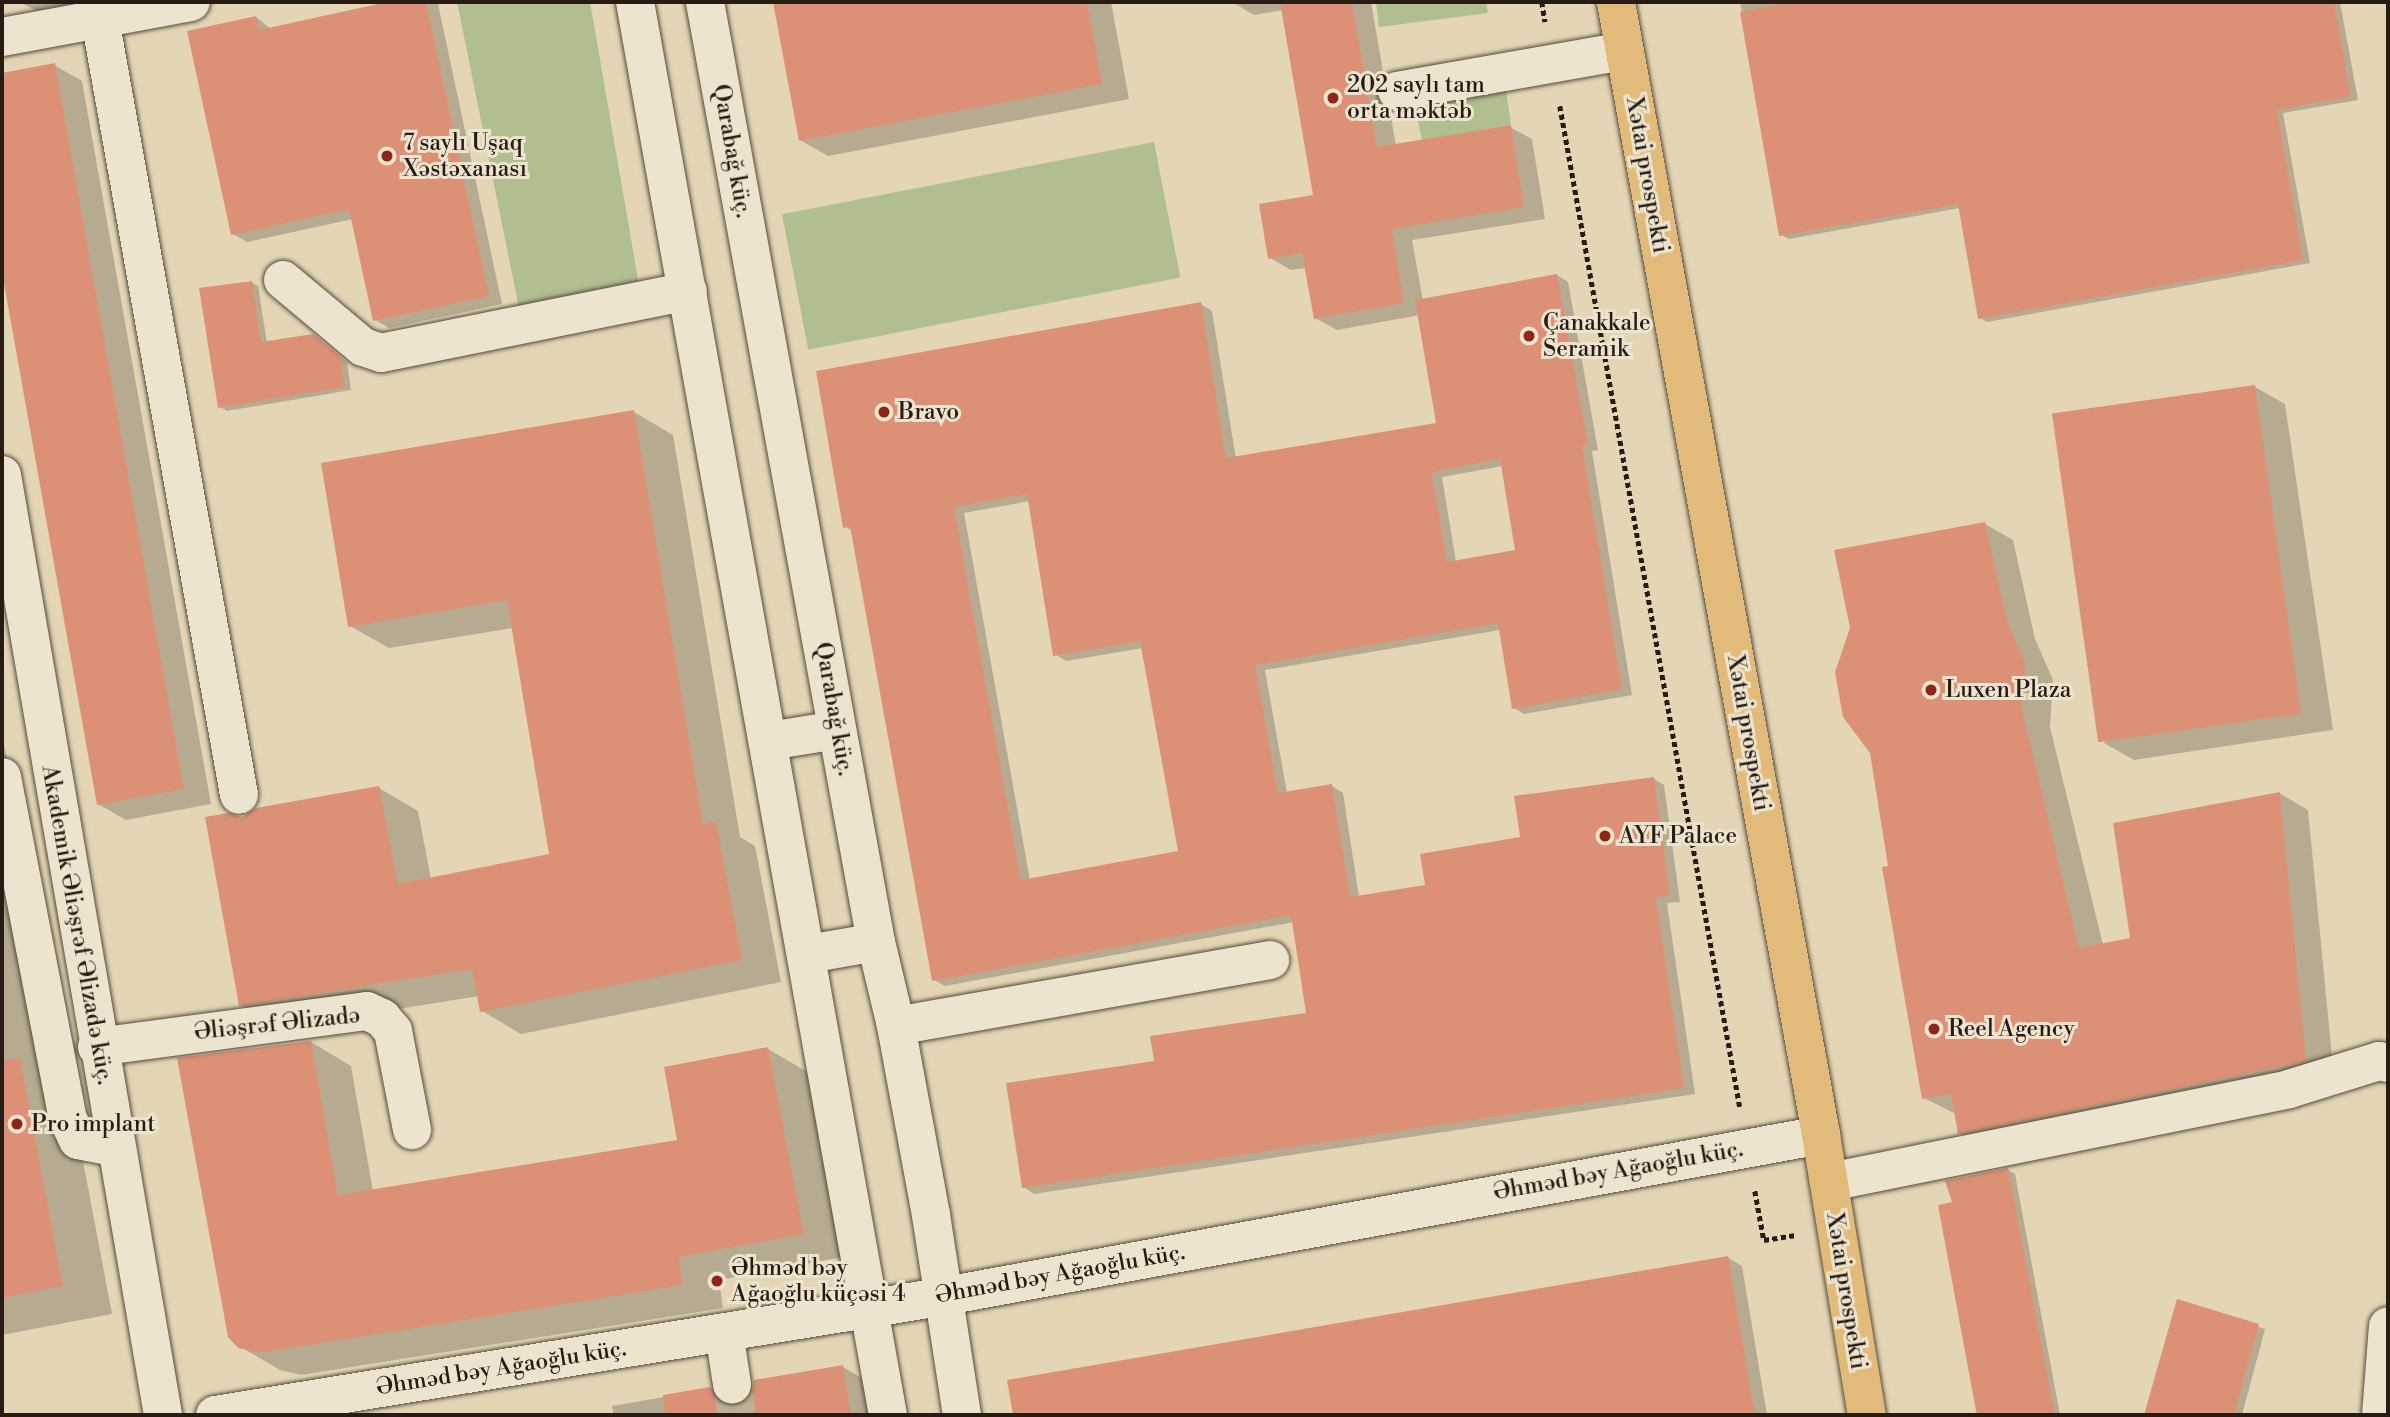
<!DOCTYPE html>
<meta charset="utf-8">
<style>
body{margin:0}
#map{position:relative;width:2390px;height:1417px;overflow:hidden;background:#e4d6b5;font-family:"Libre Bodoni",serif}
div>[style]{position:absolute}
.green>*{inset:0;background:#b0be90;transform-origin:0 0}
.shadow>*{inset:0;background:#0003}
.building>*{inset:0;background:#dc9177;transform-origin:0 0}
.minor-tunnel>*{height:38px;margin-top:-19px;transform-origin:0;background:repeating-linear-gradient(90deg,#beb195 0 38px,transparent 0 57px)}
.path>*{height:4.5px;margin-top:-2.25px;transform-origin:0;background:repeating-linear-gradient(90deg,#271b14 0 5px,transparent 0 8.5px)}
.roads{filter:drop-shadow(0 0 2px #564a3c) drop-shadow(0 0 2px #564a3c)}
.minor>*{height:38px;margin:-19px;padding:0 19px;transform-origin:19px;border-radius:19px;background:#ede4cf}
.major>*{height:38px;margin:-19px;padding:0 19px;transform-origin:19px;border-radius:19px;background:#e2bb7a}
.dots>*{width:19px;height:19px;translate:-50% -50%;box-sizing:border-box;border:4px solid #ede4cf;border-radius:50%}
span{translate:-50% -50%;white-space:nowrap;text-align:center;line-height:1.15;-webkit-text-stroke:6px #ede4cf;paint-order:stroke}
.poi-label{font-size:23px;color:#271b14}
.left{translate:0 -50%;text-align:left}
.street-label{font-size:23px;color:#271b14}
.frame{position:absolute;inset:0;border:4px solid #271b14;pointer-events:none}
</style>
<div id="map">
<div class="green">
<div style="clip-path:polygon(457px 2px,590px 2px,639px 285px,519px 308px)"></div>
<div style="clip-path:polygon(1376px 2px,1486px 2px,1488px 13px,1379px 27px)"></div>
<div style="clip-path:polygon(1506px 90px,1511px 125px,1422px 140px,1413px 100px)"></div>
<div style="left:1154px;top:142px;width:138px;height:379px;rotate:79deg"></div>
</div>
<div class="shadow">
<div style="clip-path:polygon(20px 2px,87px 2px,37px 11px)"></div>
<div style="clip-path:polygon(395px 2px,438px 4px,502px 304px,389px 328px,375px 320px,353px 219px,247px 242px,233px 234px,256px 17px,271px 29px)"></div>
<div style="clip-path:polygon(775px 2px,1111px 2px,1129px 99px,828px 156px,800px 140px)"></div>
<div style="clip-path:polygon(evenodd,1232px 2px,1371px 2px,1396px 146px,1510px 127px,1532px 139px,1545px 219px,1412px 240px,1423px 301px,1557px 275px,1568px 282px,1598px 450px,1592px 451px,1632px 695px,1524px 714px,1513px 707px,1500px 630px,1265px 670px,1287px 793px,1332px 786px,1343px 793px,1359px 897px,1427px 886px,1654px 779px,1664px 785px,1680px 902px,1667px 903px,1695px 1094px,1034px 1194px,1024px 1187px,1156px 1063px,1308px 1015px,1294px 922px,945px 986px,934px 980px,852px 531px,844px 526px,1201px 304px,1212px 311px,1236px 459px,1439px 425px,1420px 315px,1337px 330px,1315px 318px,1307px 268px,1291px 270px,1270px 258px,1315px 196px,1283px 10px,1254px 15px,1232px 2px,1503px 466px,1517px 551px,1456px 562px,1442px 477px,1503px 466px,1232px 2px,1030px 501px,1055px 654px,1066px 661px,1143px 648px,1180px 852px,1030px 880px,964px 513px,1030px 501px)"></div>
<div style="clip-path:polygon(1740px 2px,2340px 2px,2358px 100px,2283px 113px,2310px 263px,1987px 322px,1980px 318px,1960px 208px,1789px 239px,1781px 235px)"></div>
<div style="clip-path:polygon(54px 65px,82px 81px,211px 804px,126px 820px,98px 804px,2px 262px,2px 75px)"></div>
<div style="clip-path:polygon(251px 282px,258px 286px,267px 343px,320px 340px,347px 362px,351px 390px,227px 411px,220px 407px)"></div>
<div style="clip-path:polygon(2255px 387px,2285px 404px,2333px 730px,2134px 760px,2104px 743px)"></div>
<div style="clip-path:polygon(634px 412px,673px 435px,740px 837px,755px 846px,781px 982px,521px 1034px,482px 1011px,479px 996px,280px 1028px,241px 1005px,242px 818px,379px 788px,418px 811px,431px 879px,551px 856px,513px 628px,389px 648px,350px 626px)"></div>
<div style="clip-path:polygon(1985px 524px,2013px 540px,2035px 639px,2053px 680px,2050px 727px,2103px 945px,2132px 940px,2279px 793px,2308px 810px,2334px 1077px,1988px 1149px,1959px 1133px,1956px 1114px,1924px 1098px,1890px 868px)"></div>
<div style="clip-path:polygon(2px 733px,112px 1314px,2px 1335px)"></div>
<div style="clip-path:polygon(311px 1042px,351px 1066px,373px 1191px,679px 1141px,768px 1049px,809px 1073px,843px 1257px,719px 1280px,723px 1308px,301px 1375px,280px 1370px,239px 1346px)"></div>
<div style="clip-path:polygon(2008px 1170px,2015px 1174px,2060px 1415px,1979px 1415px,1940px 1206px,1955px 1203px)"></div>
<div style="clip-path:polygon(1728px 1258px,1742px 1266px,1767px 1415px,1015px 1415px,1009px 1381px)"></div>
<div style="clip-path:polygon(2178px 1301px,2265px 1329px,2242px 1415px,2146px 1415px)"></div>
<div style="clip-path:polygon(843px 1367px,870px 1383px,876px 1415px,614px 1415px,612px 1406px,710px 1389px,739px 1406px)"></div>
</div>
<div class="building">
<div style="clip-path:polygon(387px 2px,426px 2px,489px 296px,373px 321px,349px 209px,231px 235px,187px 31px,256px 16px,259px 30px)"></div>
<div style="clip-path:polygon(773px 2px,1087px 2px,1102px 84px,799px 141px)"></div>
<div style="clip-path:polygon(1280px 2px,1352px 2px,1377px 147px,1511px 125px,1524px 207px,1392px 229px,1404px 303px,1314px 319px,1302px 253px,1268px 259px,1259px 204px,1313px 195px)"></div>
<div style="clip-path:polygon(1793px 2px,2334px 2px,2351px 96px,2277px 110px,2303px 260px,1978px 319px,1958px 204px,1779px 236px,1740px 12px)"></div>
<div style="clip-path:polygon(55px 63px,184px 789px,97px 805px,2px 272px,2px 73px)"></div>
<div style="clip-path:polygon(evenodd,1557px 274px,1588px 444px,1582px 445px,1622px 689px,1512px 709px,1498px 623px,1255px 665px,1278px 793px,1332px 784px,1350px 897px,1425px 885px,1420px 854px,1520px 837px,1514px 796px,1654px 777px,1670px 896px,1656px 897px,1684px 1088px,1022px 1188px,1006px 1083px,1154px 1061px,1150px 1036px,1306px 1013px,1291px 915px,932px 981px,850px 526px,843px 528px,816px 371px,1201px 302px,1226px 458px,1436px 423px,1415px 300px,1557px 274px,1500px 459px,1515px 550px,1447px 562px,1432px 472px,1500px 459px,1557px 274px,1027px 494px,1053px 656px,1140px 641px,1178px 851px,1021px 880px,954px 507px,1027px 494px)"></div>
<div style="clip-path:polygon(252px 281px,261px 342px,313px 334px,340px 356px,345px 387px,218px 408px,199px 288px)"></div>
<div style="left:2255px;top:385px;width:332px;height:205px;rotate:82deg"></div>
<div style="clip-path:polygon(634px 410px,703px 824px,716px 821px,742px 960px,480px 1012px,472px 969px,239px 1006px,205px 817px,228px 813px,242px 817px,256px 808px,379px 786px,398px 884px,549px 854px,507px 600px,348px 627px,321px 463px)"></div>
<div style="clip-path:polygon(1985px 522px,2007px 621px,2025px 663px,2022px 709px,2079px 948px,2130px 938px,2113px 823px,2280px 792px,2306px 1061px,1958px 1134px,1951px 1094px,1922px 1099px,1882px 867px,1888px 866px,1870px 753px,1843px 717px,1835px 672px,1850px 628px,1834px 550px)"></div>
<div style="clip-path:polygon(311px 1041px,338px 1195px,677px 1140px,664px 1067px,768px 1047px,804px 1234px,679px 1257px,683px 1285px,259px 1353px,238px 1348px,228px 1337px,177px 1058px)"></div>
<div style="clip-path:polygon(20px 1058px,63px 1286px,2px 1298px,2px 1060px)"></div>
<div style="clip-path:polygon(2008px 1168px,2055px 1415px,1977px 1415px,1971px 1384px,1938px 1205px,1952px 1202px,1945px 1181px)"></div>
<div style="clip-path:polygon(1728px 1256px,1755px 1415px,1013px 1415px,1007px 1380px)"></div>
<div style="clip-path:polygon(2177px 1299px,2259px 1324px,2234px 1415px,2144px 1415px)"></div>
<div style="clip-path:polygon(843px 1365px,851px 1415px,665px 1415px,663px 1395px,710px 1387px,723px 1404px,736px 1405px,752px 1393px,754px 1380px)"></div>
</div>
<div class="minor-tunnel">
<div style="left:732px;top:1384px;width:31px;rotate:81deg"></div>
</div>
<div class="path">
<div style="left:1542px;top:2px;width:20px;rotate:81deg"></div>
<div style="left:1560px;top:106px;width:1017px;rotate:79.81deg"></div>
<div style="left:1755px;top:1191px;width:50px;rotate:79.6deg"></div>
<div style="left:1764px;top:1240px;width:32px;rotate:-9deg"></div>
</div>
<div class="roads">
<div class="minor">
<div style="left:635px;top:2px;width:1435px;rotate:79.85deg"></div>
<div style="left:705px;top:2px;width:955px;rotate:79.69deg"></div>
<div style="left:876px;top:942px;width:86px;rotate:76.6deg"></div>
<div style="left:896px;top:1026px;width:192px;rotate:79.5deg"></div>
<div style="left:931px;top:1215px;width:202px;rotate:81.2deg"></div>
<div style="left:100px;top:19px;width:788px;rotate:79.84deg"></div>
<div style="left:2px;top:37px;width:192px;rotate:-10.5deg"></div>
<div style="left:1397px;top:91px;width:231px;rotate:-10deg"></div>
<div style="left:283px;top:280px;width:104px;rotate:39.9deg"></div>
<div style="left:363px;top:347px;width:19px;rotate:18deg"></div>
<div style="left:381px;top:353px;width:313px;rotate:-11.4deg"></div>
<div style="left:2px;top:475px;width:954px;rotate:80.28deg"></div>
<div style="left:769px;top:741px;width:69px;rotate:-9.2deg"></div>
<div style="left:2px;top:777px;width:348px;rotate:79.1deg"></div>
<div style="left:68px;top:1119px;width:23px;rotate:65deg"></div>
<div style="left:78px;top:1140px;width:38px;rotate:11deg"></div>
<div style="left:808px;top:954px;width:69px;rotate:-10deg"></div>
<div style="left:896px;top:1026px;width:380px;rotate:-10deg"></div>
<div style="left:97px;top:1047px;width:272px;rotate:-7.6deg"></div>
<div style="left:367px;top:1011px;width:17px;rotate:25deg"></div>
<div style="left:382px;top:1018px;width:17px;rotate:50deg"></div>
<div style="left:393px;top:1031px;width:101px;rotate:79.1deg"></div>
<div style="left:1829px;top:1182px;width:469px;rotate:-11.4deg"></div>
<div style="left:2289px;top:1089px;width:94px;rotate:-17.3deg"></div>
<div style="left:2379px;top:1061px;width:9px;rotate:13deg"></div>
<div style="left:724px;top:1332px;width:53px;rotate:81.3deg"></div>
<div style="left:215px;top:1415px;width:735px;rotate:-9.24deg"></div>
<div style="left:940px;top:1297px;width:896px;rotate:-10.42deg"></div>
<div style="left:2381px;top:1415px;width:89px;rotate:-85.5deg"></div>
</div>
<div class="major">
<div style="left:1616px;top:2px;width:1151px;rotate:79.74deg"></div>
<div style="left:1821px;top:1135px;width:284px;rotate:80.7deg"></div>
</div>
</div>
<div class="dots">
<div style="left:1333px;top:98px;background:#8f2418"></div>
<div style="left:387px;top:156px;background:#8f2418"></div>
<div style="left:1529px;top:336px;background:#8f2418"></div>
<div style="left:884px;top:412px;background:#8f2418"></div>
<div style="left:1931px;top:690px;background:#8f2418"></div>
<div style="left:1605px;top:836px;background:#8f2418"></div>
<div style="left:1934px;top:1029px;background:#8f2418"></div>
<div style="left:17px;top:1124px;background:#8f2418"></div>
<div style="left:717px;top:1281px;background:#8f2418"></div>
</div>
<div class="poi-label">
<span class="left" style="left:1347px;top:98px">202 saylı tam<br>orta məktəb</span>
<span class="left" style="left:403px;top:156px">7 saylı Uşaq<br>Xəstəxanası</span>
<span class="left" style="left:1543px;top:336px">Çanakkale<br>Seramik</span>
<span class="left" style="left:898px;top:412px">Bravo</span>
<span class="left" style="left:1945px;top:690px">Luxen Plaza</span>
<span class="left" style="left:1619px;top:836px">AYF Palace</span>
<span class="left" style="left:1948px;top:1029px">Reel Agency</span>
<span class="left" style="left:31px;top:1124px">Pro implant</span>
<span class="left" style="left:731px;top:1281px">Əhməd bəy<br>Ağaoğlu küçəsi 4</span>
</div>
<div class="street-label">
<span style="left:732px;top:151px;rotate:80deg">Qarabağ küç.</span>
<span style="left:1647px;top:175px;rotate:80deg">Xətai prospekti</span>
<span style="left:834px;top:709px;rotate:80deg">Qarabağ küç.</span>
<span style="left:1748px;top:733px;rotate:80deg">Xətai prospekti</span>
<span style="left:77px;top:925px;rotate:80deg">Akademik Əliəşrəf Əlizadə küç.</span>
<span style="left:277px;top:1024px;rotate:-6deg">Əliəşrəf Əlizadə</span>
<span style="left:1618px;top:1171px;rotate:-10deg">Əhməd bəy Ağaoğlu küç.</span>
<span style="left:1060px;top:1274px;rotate:-10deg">Əhməd bəy Ağaoğlu küç.</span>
<span style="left:1846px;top:1291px;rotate:81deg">Xətai prospekti</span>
<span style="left:501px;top:1368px;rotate:-9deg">Əhməd bəy Ağaoğlu küç.</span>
</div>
<div class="frame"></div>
</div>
